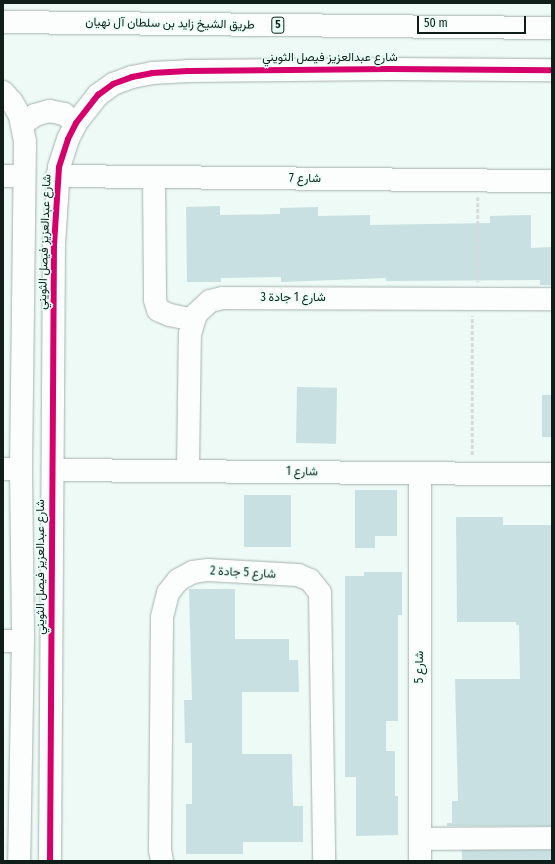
<!DOCTYPE html>
<meta charset="utf-8">
<style>
body{margin:0}
#map{position:relative;width:555px;height:864px;overflow:hidden;background:#edfaf6;font-family:"Fira Sans Condensed",Vazirmatn,sans-serif}
div>[style]{position:absolute}
.building>*{inset:0;background:#c8e0e1;transform-origin:0 0}
.path>*{height:2.5px;margin-top:-1.25px;transform-origin:0;background:repeating-linear-gradient(90deg,#d8dbdb 0 4px,transparent 0 6px)}
.roads{filter:drop-shadow(0 0 1px #a5b1ae) drop-shadow(0 0 1px #a5b1ae)}
.minor>*{height:22px;margin:-11px;padding:0 11px;transform-origin:11px;border-radius:11px;background:#fcfefe}
.highway>*{height:22px;margin:-11px;padding:0 11px;transform-origin:11px;border-radius:11px;background:#fcfefe}
.cycleway>*{height:6px;margin:-3px;padding:0 3px;transform-origin:3px;border-radius:3px;background:#d6006c}
span{translate:-50% -50%;white-space:nowrap;text-align:center;line-height:1.15;-webkit-text-stroke:3px #e8fff8;paint-order:stroke}
.shield-label span{padding:1px 3px;background:#e8fff8;border:1px solid;border-radius:3px;-webkit-text-stroke-width:0}
.shield-label{font-size:11px;color:#101e1a;font-weight:700}
.street-label{font-size:12px;color:#101e1a}
.frame{position:absolute;inset:0;border:4px solid #101e1a;pointer-events:none}
.scale{position:absolute;left:417px;top:16px;width:109px;height:18px;box-sizing:border-box;border:2px solid #101e1a;border-top:0;padding-left:5px;font-size:12px;line-height:14px;white-space:nowrap;color:#101e1a;-webkit-text-stroke:3px #e8fff8;paint-order:stroke}
</style>
<div id="map">
<div class="building">
<div style="clip-path:polygon(220px 206px,220px 215px,280px 214px,280px 208px,318px 207px,318px 216px,370px 215px,370px 225px,490px 223px,490px 216px,531px 215px,531px 248px,552px 247px,552px 285px,540px 285px,540px 280px,386px 281px,386px 278px,281px 282px,281px 277px,221px 278px,221px 282px,187px 282px,186px 207px)"></div>
<div style="left:297px;top:387px;width:40px;height:56px;rotate:1deg"></div>
<div style="left:542px;top:395px;width:10px;height:42px"></div>
<div style="clip-path:polygon(355px 490px,397px 490px,397px 536px,375px 536px,375px 548px,355px 548px)"></div>
<div style="left:244px;top:495px;width:47px;height:52px"></div>
<div style="clip-path:polygon(456px 517px,503px 517px,503px 525px,552px 525px,552px 826px,447px 826px,447px 823px,452px 823px,452px 801px,458px 801px,455px 679px,520px 679px,519px 625px,516px 625px,516px 622px,457px 622px)"></div>
<div style="clip-path:polygon(364px 572px,402px 572px,402px 615px,398px 615px,398px 721px,386px 721px,386px 751px,395px 751px,395px 796px,398px 796px,398px 835px,356px 836px,356px 777px,345px 777px,345px 576px,364px 576px)"></div>
<div style="clip-path:polygon(189px 589px,235px 589px,235px 639px,289px 639px,289px 660px,298px 660px,299px 692px,242px 692px,242px 754px,292px 754px,293px 806px,303px 806px,303px 842px,243px 842px,243px 854px,186px 854px,186px 804px,192px 804px,192px 743px,185px 743px,184px 700px,192px 700px)"></div>
<div style="left:552px;top:850px;width:11px;height:90px;rotate:90deg"></div>
</div>
<div class="path">
<div style="left:478px;top:197px;width:85px;rotate:90deg"></div>
<div style="left:472px;top:455px;width:139px;rotate:-90deg"></div>
</div>
<div class="roads">
<div class="minor">
<div style="left:3px;top:92px;width:13px;rotate:48deg"></div>
<div style="left:12px;top:102px;width:16px;rotate:60deg"></div>
<div style="left:20px;top:116px;width:26px;rotate:79deg"></div>
<div style="left:25px;top:142px;width:327px;rotate:90.7deg"></div>
<div style="left:21px;top:469px;width:172px;rotate:89.3deg"></div>
<div style="left:23px;top:641px;width:220px;rotate:91deg"></div>
<div style="left:23px;top:124px;width:15px;rotate:-37deg"></div>
<div style="left:35px;top:115px;width:15px;rotate:-16deg"></div>
<div style="left:49px;top:111px;width:15px;rotate:11deg"></div>
<div style="left:64px;top:114px;width:15px;rotate:37deg"></div>
<div style="left:3px;top:176px;width:21px"></div>
<div style="left:57px;top:176px;width:495px;rotate:0.6deg"></div>
<div style="left:154px;top:177px;width:123px;rotate:89.5deg"></div>
<div style="left:155px;top:300px;width:10px;rotate:73deg"></div>
<div style="left:158px;top:310px;width:13px;rotate:23deg"></div>
<div style="left:170px;top:315px;width:24px;rotate:12deg"></div>
<div style="left:3px;top:469px;width:18px"></div>
<div style="left:53px;top:470px;width:499px;rotate:0.5deg"></div>
<div style="left:188px;top:470px;width:136px;rotate:-89.2deg"></div>
<div style="left:190px;top:334px;width:21px;rotate:-73deg"></div>
<div style="left:196px;top:314px;width:19px;rotate:-43deg"></div>
<div style="left:210px;top:301px;width:13px;rotate:-13deg"></div>
<div style="left:223px;top:298px;width:329px;rotate:0.2deg"></div>
<div style="left:3px;top:641px;width:20px"></div>
<div style="left:420px;top:839px;width:132px;rotate:-0.4deg"></div>
<div style="left:50px;top:861px;width:616px;rotate:-89.63deg"></div>
<div style="left:54px;top:245px;width:78px;rotate:-86.3deg"></div>
<div style="left:59px;top:167px;width:29px;rotate:-72deg"></div>
<div style="left:68px;top:139px;width:18px;rotate:-63deg"></div>
<div style="left:76px;top:123px;width:36px;rotate:-52deg"></div>
<div style="left:98px;top:95px;width:19px;rotate:-36deg"></div>
<div style="left:113px;top:84px;width:20px;rotate:-20deg"></div>
<div style="left:132px;top:77px;width:20px;rotate:-11deg"></div>
<div style="left:152px;top:73px;width:36px;rotate:-3deg"></div>
<div style="left:188px;top:71px;width:202px;rotate:-0.6deg"></div>
<div style="left:390px;top:69px;width:162px;rotate:0.4deg"></div>
<div style="left:162px;top:861px;width:11px;rotate:-100deg"></div>
<div style="left:160px;top:850px;width:233px;rotate:-89.5deg"></div>
<div style="left:162px;top:617px;width:25px;rotate:-76deg"></div>
<div style="left:168px;top:593px;width:16px;rotate:-52deg"></div>
<div style="left:178px;top:580px;width:17px;rotate:-28deg"></div>
<div style="left:193px;top:572px;width:15px;rotate:-8deg"></div>
<div style="left:208px;top:570px;width:90px;rotate:3.2deg"></div>
<div style="left:298px;top:575px;width:13px;rotate:23deg"></div>
<div style="left:310px;top:580px;width:16px;rotate:52deg"></div>
<div style="left:320px;top:593px;width:268px;rotate:89.1deg"></div>
<div style="left:420px;top:861px;width:387px;rotate:-90deg"></div>
</div>
<div class="highway">
<div style="left:3px;top:22px;width:549px;rotate:0.63deg"></div>
</div>
</div>
<div class="cycleway">
<div style="left:50px;top:861px;width:616px;rotate:-89.63deg"></div>
<div style="left:54px;top:245px;width:78px;rotate:-86.3deg"></div>
<div style="left:59px;top:167px;width:29px;rotate:-72deg"></div>
<div style="left:68px;top:139px;width:18px;rotate:-63deg"></div>
<div style="left:76px;top:123px;width:36px;rotate:-52deg"></div>
<div style="left:98px;top:95px;width:19px;rotate:-36deg"></div>
<div style="left:113px;top:84px;width:20px;rotate:-20deg"></div>
<div style="left:132px;top:77px;width:20px;rotate:-11deg"></div>
<div style="left:152px;top:73px;width:36px;rotate:-3deg"></div>
<div style="left:188px;top:71px;width:202px;rotate:-0.6deg"></div>
<div style="left:390px;top:69px;width:162px;rotate:0.4deg"></div>
</div>
<div class="shield-label">
<span style="left:278px;top:25px">5</span>
</div>
<div class="street-label">
<span style="left:170px;top:24px;rotate:1deg">طريق الشيخ زايد بن سلطان آل نهيان</span>
<span style="left:330px;top:58px">شارع عبدالعزيز فيصل الثويني</span>
<span style="left:305px;top:179px">شارع 7</span>
<span style="left:45px;top:242px;rotate:-88deg">شارع عبدالعزيز فيصل الثويني</span>
<span style="left:293px;top:298px">شارع 1 جادة 3</span>
<span style="left:302px;top:472px;rotate:1deg">شارع 1</span>
<span style="left:41px;top:567px;rotate:-90deg">شارع عبدالعزيز فيصل الثويني</span>
<span style="left:243px;top:573px;rotate:3deg">شارع 5 جادة 2</span>
<span style="left:420px;top:667px;rotate:-90deg">شارع 5</span>
</div>
<div class="frame"></div>
<div class="scale">50 m</div>
</div>
